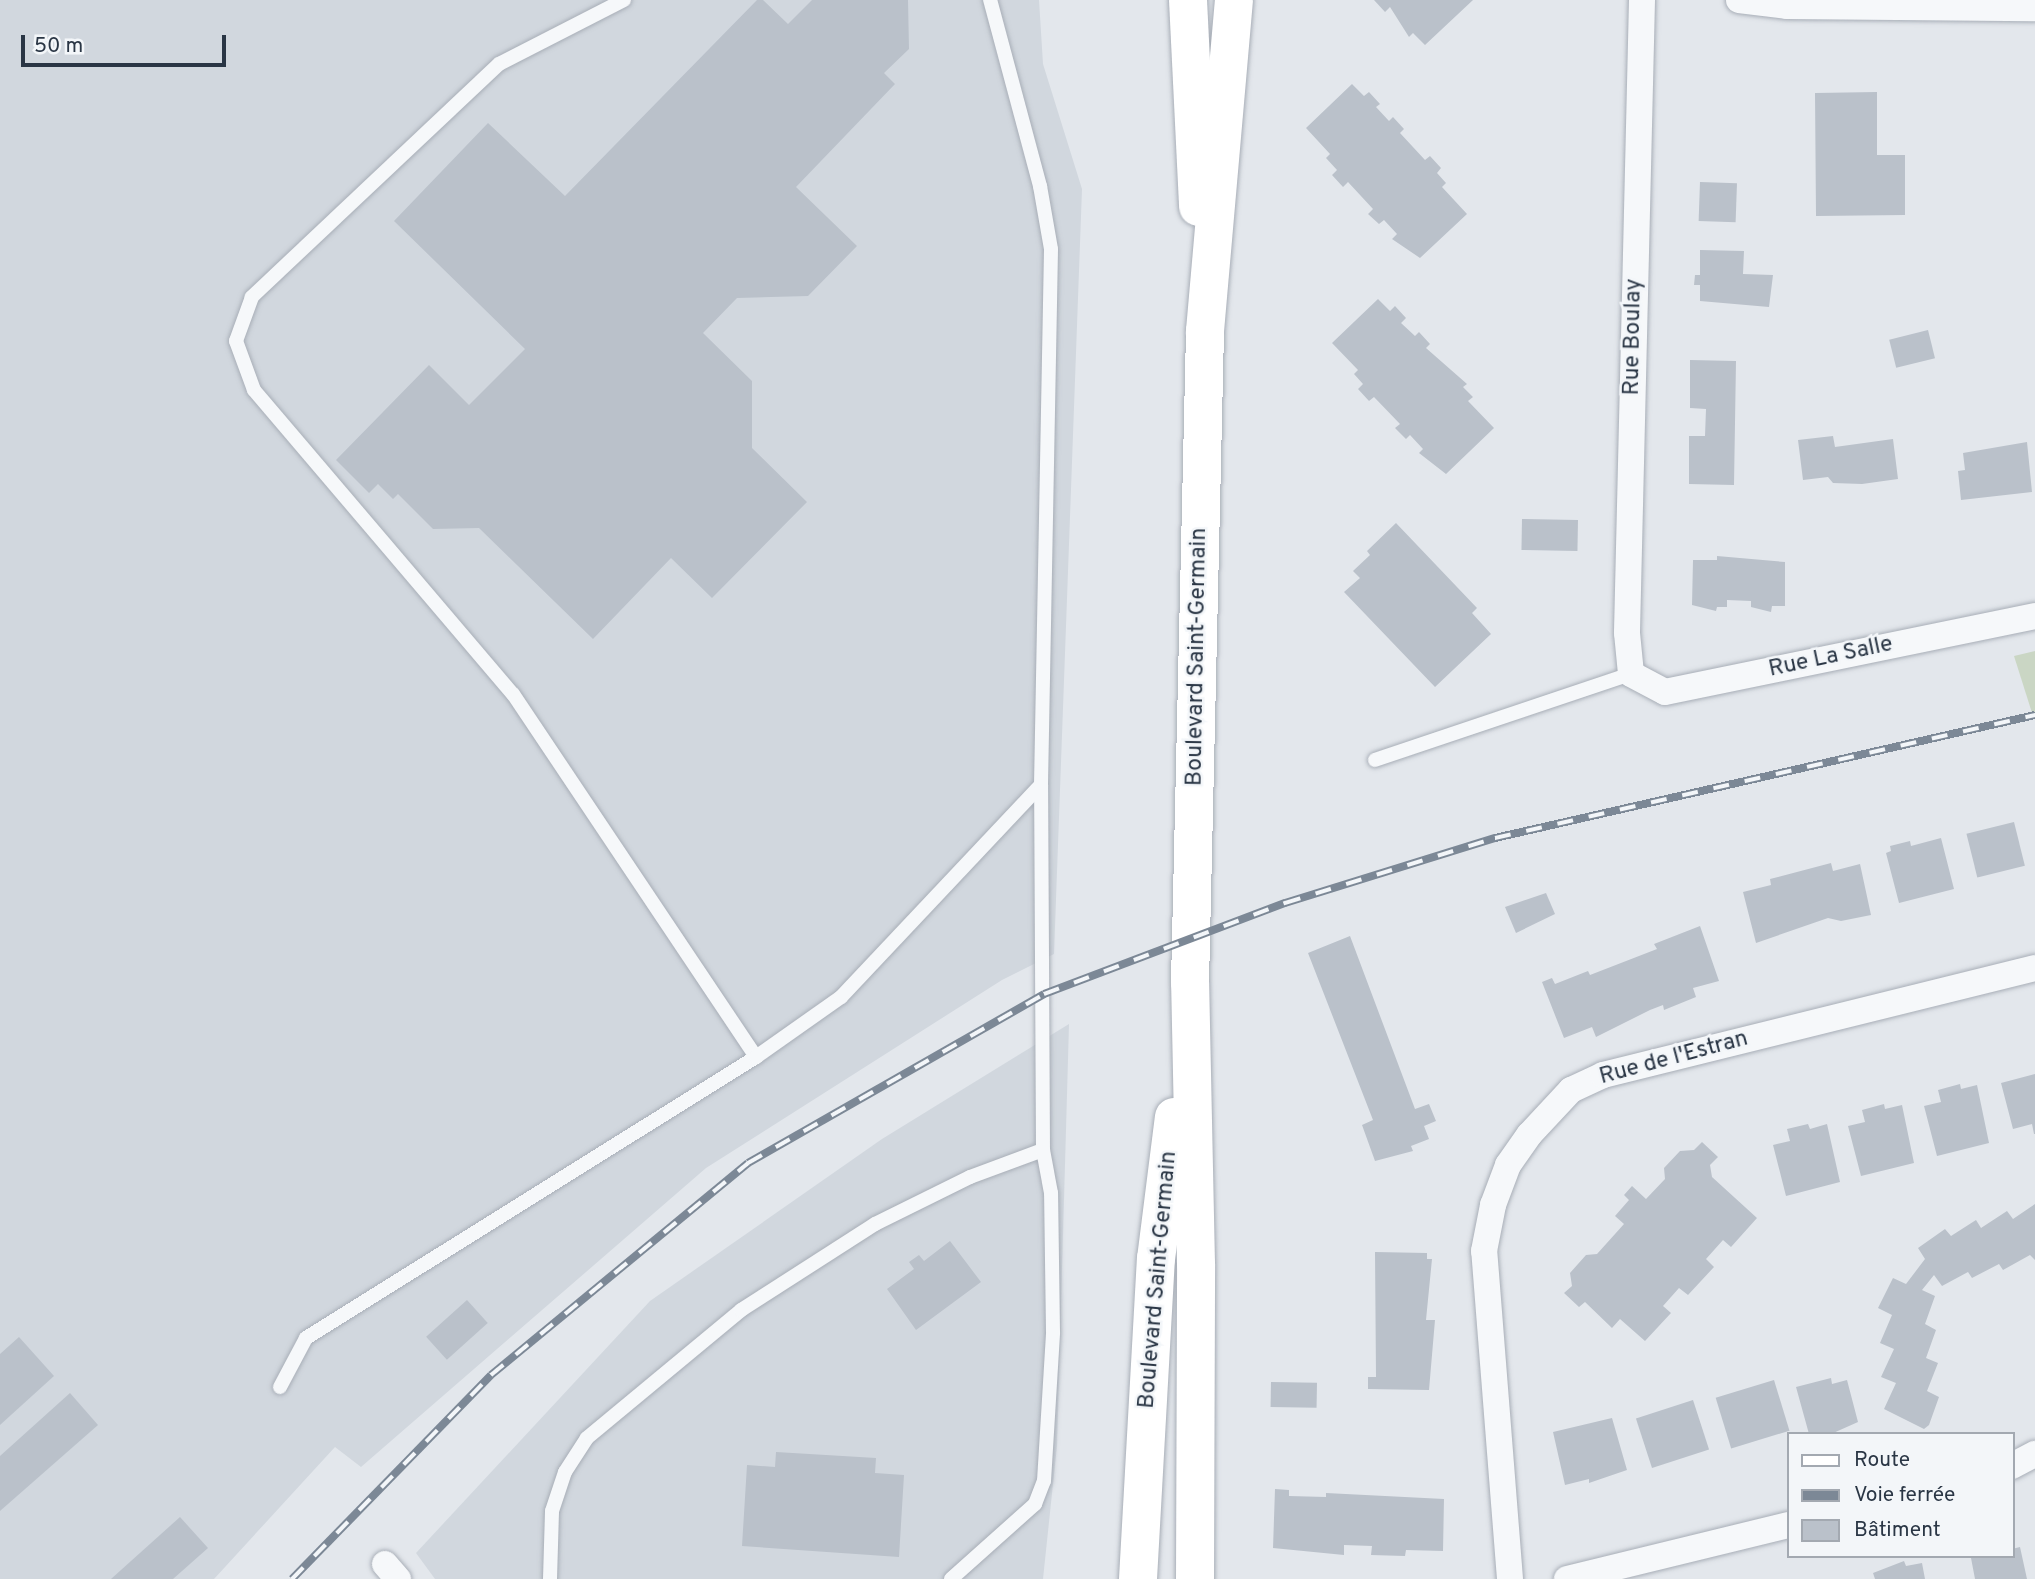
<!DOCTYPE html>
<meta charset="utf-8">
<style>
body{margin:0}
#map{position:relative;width:2035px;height:1579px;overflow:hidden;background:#e3e7ec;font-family:Overpass,sans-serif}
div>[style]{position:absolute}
.built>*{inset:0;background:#d1d7de}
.green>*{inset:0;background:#cad6c4}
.building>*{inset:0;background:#bac1ca;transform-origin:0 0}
.roads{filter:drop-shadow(0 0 2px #a8aeb7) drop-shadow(0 0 2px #a8aeb7)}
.service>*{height:14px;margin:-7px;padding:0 7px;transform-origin:7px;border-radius:7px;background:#f6f8fa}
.minor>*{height:26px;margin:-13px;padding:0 13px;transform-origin:13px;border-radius:13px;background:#f6f8fa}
.primary>*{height:38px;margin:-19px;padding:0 19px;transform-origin:19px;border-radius:19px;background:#fff}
.rail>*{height:8px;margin-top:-4px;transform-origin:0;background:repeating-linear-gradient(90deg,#f3f6f9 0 16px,#7c8896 0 32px);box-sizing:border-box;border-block:2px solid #7c8896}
span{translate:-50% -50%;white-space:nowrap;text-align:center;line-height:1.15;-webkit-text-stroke:5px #f3f6f9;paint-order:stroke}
.street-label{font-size:23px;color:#2a3645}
.legend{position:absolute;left:1787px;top:1432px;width:228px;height:126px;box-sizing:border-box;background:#f3f6f9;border:2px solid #a3a9b1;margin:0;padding:9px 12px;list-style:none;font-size:21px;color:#2a3645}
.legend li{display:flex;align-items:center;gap:14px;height:35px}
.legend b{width:35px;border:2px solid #a3a9b1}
.scale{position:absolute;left:21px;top:35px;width:205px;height:32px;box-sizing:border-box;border:4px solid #2a3645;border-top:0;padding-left:9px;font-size:21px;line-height:24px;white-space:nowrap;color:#2a3645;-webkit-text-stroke:5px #f3f6f9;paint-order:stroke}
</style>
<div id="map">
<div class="built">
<div style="clip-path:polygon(0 0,1039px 0,1043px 64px,1082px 189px,1054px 954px,1002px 980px,706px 1168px,361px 1467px,335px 1447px,214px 1579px,0 1579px)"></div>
<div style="clip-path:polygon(1069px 1024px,1057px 1446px,1043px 1579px,435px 1579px,416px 1553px,650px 1301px,882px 1139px)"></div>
</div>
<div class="green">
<div style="clip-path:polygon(2035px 651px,2035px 715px,2033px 716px,2014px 656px)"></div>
</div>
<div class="building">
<div style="clip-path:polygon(757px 0,763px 0,788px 24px,812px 0,908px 0,909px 49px,884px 73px,895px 84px,796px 187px,857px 246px,808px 296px,737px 298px,703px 333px,752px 381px,752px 448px,807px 502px,712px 598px,671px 558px,593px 639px,479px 528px,433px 529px,398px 494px,393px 499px,378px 484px,369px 493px,336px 460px,429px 365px,469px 405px,525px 349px,394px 221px,488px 123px,565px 196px)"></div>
<div style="clip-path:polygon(1374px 0,1473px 0,1425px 45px,1413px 33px,1409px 37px,1390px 7px,1385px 12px)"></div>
<div style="clip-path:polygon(1352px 84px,1364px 96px,1369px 92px,1380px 104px,1376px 107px,1389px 121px,1393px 117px,1404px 129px,1400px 133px,1425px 160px,1430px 156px,1441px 168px,1437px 173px,1446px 183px,1442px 187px,1467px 214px,1420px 258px,1392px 239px,1397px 234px,1384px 220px,1379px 224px,1368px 214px,1373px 209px,1348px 182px,1343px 187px,1332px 175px,1337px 170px,1326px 158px,1330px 154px,1306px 128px)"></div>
<div style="clip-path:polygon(1877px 92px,1877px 155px,1905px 155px,1905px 215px,1816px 216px,1815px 93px)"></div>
<div style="left:1700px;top:182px;width:37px;height:39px;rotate:2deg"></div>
<div style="clip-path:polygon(1700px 250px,1744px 251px,1743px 274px,1773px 275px,1769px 307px,1700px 301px,1700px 285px,1694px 285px,1695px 275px,1700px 275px)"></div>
<div style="clip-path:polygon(1378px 299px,1390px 311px,1395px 306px,1406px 318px,1401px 323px,1415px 336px,1419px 332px,1430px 344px,1426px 348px,1467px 384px,1463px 387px,1473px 397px,1468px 401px,1494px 428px,1446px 474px,1419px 453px,1423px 449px,1410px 435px,1406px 439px,1395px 428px,1400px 424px,1374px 397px,1369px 401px,1358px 389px,1363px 384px,1354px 374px,1358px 370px,1332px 343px)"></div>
<div style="left:1928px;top:330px;width:29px;height:40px;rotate:76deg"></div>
<div style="clip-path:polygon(1690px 360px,1736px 361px,1734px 485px,1689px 484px,1689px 436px,1705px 436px,1706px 409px,1690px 408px)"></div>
<div style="clip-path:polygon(1833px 436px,1835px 447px,1893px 439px,1898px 479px,1862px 484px,1833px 483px,1828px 477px,1803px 480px,1798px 440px)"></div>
<div style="clip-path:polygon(2027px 442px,2032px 492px,1961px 500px,1958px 471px,1965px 470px,1963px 453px)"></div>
<div style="left:1522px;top:519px;width:56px;height:31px;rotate:1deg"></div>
<div style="clip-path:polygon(1396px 523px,1477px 608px,1472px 613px,1491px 634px,1435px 687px,1344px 592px,1360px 578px,1353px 571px,1370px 555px,1367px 551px)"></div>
<div style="clip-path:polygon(1717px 556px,1785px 562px,1785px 606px,1772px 606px,1771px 612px,1751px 607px,1751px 601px,1727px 600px,1727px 607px,1717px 607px,1716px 611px,1692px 605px,1693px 560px,1717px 560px)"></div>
<div style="left:2014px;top:822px;width:45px;height:49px;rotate:76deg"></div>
<div style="clip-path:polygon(1941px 838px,1954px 889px,1899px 903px,1886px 853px,1891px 851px,1890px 846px,1910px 841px,1911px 846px)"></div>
<div style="clip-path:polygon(1831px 863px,1833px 871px,1860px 864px,1871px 915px,1841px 921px,1828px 918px,1756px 943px,1743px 892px,1771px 885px,1770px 879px)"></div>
<div style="clip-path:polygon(1546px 893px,1555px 914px,1516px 933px,1505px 907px)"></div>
<div style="clip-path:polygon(1700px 926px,1719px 981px,1693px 988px,1696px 997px,1664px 1010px,1663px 1005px,1650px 1010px,1596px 1037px,1592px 1027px,1564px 1038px,1542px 982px,1552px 978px,1555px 984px,1588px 971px,1590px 975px,1657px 949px,1654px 944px)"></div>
<div style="clip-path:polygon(1350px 936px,1415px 1109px,1429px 1104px,1436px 1121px,1424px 1126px,1429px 1139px,1411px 1146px,1413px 1151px,1375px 1161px,1362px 1125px,1373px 1120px,1308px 953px)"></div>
<div style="clip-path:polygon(2035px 1074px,2035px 1134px,2034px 1134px,2032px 1124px,2013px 1129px,2001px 1083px)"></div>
<div style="clip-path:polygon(1960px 1084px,1961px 1089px,1977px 1085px,1989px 1143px,1937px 1156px,1924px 1106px,1941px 1102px,1938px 1090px)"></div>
<div style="clip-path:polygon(1884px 1104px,1885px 1109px,1902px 1105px,1914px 1163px,1861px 1176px,1848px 1126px,1865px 1122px,1862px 1110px)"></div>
<div style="clip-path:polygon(1808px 1124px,1810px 1129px,1827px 1124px,1840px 1182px,1786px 1196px,1773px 1145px,1790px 1141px,1787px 1129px)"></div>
<div style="clip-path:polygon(1702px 1142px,1718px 1157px,1710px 1165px,1712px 1177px,1757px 1218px,1731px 1247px,1723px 1240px,1706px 1259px,1714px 1267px,1688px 1295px,1679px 1288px,1663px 1306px,1671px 1313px,1645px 1341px,1620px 1319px,1612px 1328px,1585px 1302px,1579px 1307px,1564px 1293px,1572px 1286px,1570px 1273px,1586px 1255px,1597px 1254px,1624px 1224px,1615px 1216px,1629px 1200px,1624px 1195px,1632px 1186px,1646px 1199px,1665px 1179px,1664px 1168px,1680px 1151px,1694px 1150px)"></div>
<div style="clip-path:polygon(2035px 1204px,2035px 1260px,2030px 1255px,2003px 1270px,1999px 1264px,1972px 1278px,1968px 1272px,1942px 1286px,1934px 1275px,1922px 1290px,1935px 1296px,1925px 1324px,1936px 1330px,1926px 1358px,1938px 1363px,1927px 1391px,1939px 1397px,1929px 1425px,1924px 1429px,1884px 1409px,1896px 1383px,1881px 1377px,1894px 1349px,1880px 1343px,1892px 1315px,1878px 1308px,1893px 1278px,1906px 1284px,1925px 1259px,1918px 1248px,1945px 1229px,1951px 1236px,1976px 1220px,1981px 1228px,2007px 1211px,2013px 1219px)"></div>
<div style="clip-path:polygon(950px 1241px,981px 1282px,916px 1330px,887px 1289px,914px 1269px,909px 1262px,919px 1255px,924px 1261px)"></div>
<div style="clip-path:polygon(1375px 1252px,1427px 1253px,1427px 1259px,1432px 1259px,1426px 1320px,1435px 1320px,1429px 1390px,1368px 1389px,1368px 1377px,1376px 1377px)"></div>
<div style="left:467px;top:1300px;width:31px;height:55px;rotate:48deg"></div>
<div style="clip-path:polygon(19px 1337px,54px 1376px,0 1425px,0 1354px)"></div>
<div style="clip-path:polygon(1831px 1378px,1832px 1384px,1847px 1380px,1858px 1422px,1831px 1434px,1809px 1434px,1796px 1387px)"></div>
<div style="left:1774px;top:1380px;width:53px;height:61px;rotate:73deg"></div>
<div style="left:1271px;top:1382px;width:46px;height:25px;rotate:1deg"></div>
<div style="clip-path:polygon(70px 1393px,98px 1425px,0 1511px,0 1456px)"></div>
<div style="left:1693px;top:1400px;width:52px;height:60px;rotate:72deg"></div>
<div style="clip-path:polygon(1612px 1418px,1627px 1470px,1589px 1483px,1589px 1479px,1565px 1485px,1553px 1432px)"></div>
<div style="clip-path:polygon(776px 1452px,876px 1458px,875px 1473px,904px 1475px,899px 1557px,742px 1546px,747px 1465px,775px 1467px)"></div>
<div style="clip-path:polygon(1275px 1489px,1289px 1490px,1289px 1496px,1326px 1497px,1326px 1493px,1444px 1499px,1443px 1551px,1406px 1550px,1405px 1556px,1371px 1555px,1372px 1546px,1344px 1545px,1344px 1555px,1273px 1548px)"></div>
<div style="clip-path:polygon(180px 1517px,208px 1548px,173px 1579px,111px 1579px)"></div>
<div style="clip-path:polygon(2020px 1547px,2027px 1579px,1975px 1579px,1971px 1558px,2012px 1556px,2012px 1549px)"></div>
<div style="clip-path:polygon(1904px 1561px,1906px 1566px,1922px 1563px,1925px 1579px,1875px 1579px,1873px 1573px)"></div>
</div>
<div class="roads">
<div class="service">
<div style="left:624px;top:0;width:140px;rotate:152.9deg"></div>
<div style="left:499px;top:64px;width:340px;rotate:136.7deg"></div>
<div style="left:252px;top:297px;width:47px;rotate:110deg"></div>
<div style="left:236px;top:341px;width:52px;rotate:69.8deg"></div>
<div style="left:254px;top:390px;width:399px;rotate:49.6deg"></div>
<div style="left:513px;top:694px;width:437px;rotate:56.2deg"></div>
<div style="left:1375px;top:760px;width:270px;rotate:-18.6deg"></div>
<div style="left:280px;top:1387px;width:55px;rotate:-62deg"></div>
<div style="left:306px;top:1338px;width:531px;rotate:-31.98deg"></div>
<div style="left:756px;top:1057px;width:104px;rotate:-35.2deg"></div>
<div style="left:841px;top:997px;width:291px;rotate:-46.7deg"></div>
<div style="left:550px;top:1579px;width:68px;rotate:-88.3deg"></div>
<div style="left:552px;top:1511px;width:41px;rotate:-71.6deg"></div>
<div style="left:565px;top:1472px;width:40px;rotate:-57.1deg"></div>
<div style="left:587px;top:1438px;width:200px;rotate:-39.7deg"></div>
<div style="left:741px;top:1310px;width:159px;rotate:-32.7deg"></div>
<div style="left:875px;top:1224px;width:106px;rotate:-26.3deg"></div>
<div style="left:970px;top:1177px;width:78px;rotate:-20.3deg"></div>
<div style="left:951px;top:1579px;width:113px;rotate:-41.8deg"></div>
<div style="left:1035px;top:1504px;width:25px;rotate:-69deg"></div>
<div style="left:1044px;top:1481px;width:149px;rotate:-86.5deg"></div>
<div style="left:1053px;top:1332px;width:139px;rotate:-90.8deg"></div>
<div style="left:1051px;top:1193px;width:44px;rotate:-100.5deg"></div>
<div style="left:1043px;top:1150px;width:365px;rotate:-90.3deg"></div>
<div style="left:1041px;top:785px;width:536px;rotate:-88.93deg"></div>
<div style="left:1051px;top:249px;width:64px;rotate:-99.9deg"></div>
<div style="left:1040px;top:186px;width:193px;rotate:-105deg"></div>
</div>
<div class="minor">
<div style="left:1642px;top:0;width:633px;rotate:91.36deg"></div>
<div style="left:1627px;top:633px;width:41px;rotate:84.4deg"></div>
<div style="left:1631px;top:674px;width:38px;rotate:28deg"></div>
<div style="left:1665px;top:692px;width:378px;rotate:-11.6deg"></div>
<div style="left:1739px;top:0;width:48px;rotate:7.1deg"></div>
<div style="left:1787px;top:6px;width:248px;rotate:0.5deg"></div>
<div style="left:2012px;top:1466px;width:26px;rotate:-28deg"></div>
<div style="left:385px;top:1564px;width:20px;rotate:49deg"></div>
<div style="left:1510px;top:1579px;width:329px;rotate:-94.5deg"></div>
<div style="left:1484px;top:1251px;width:47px;rotate:-78.9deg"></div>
<div style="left:1493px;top:1205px;width:43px;rotate:-69.4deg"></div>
<div style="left:1508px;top:1165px;width:37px;rotate:-55deg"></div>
<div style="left:1529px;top:1135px;width:62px;rotate:-47deg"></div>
<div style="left:1571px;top:1090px;width:35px;rotate:-25deg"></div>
<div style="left:1603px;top:1075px;width:445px;rotate:-13.9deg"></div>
<div style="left:1567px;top:1579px;width:228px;rotate:-13.7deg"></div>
</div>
<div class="primary">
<div style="left:1188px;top:0;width:207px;rotate:87.2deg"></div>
<div style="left:1138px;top:1579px;width:321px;rotate:-86.8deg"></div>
<div style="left:1156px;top:1259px;width:143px;rotate:-82.8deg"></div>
<div style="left:1195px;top:1579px;width:315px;rotate:-89.8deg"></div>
<div style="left:1196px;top:1264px;width:281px;rotate:-91.2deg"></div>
<div style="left:1190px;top:983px;width:652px;rotate:-88.68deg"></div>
<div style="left:1205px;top:331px;width:332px;rotate:-85deg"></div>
</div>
</div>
<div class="rail">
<div style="left:292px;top:1579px;width:285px;rotate:-45.7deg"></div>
<div style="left:491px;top:1375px;width:333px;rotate:-39.5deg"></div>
<div style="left:748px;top:1163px;width:341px;rotate:-29.7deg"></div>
<div style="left:1044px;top:994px;width:258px;rotate:-20.7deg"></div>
<div style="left:1285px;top:903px;width:220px;rotate:-17.2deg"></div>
<div style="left:1495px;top:838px;width:554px;rotate:-12.83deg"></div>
</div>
<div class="street-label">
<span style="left:1634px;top:337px;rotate:-89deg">Rue Boulay</span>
<span style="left:1198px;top:657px;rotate:-89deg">Boulevard Saint-Germain</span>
<span style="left:1831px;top:658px;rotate:-12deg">Rue La Salle</span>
<span style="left:1674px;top:1059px;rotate:-15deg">Rue de l'Estran</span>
<span style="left:1159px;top:1280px;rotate:-85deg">Boulevard Saint-Germain</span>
</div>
<ul class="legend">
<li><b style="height:9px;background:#fff"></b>Route</li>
<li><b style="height:9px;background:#7c8896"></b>Voie ferrée</li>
<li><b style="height:19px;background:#bac1ca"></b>Bâtiment</li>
</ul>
<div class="scale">50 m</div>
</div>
